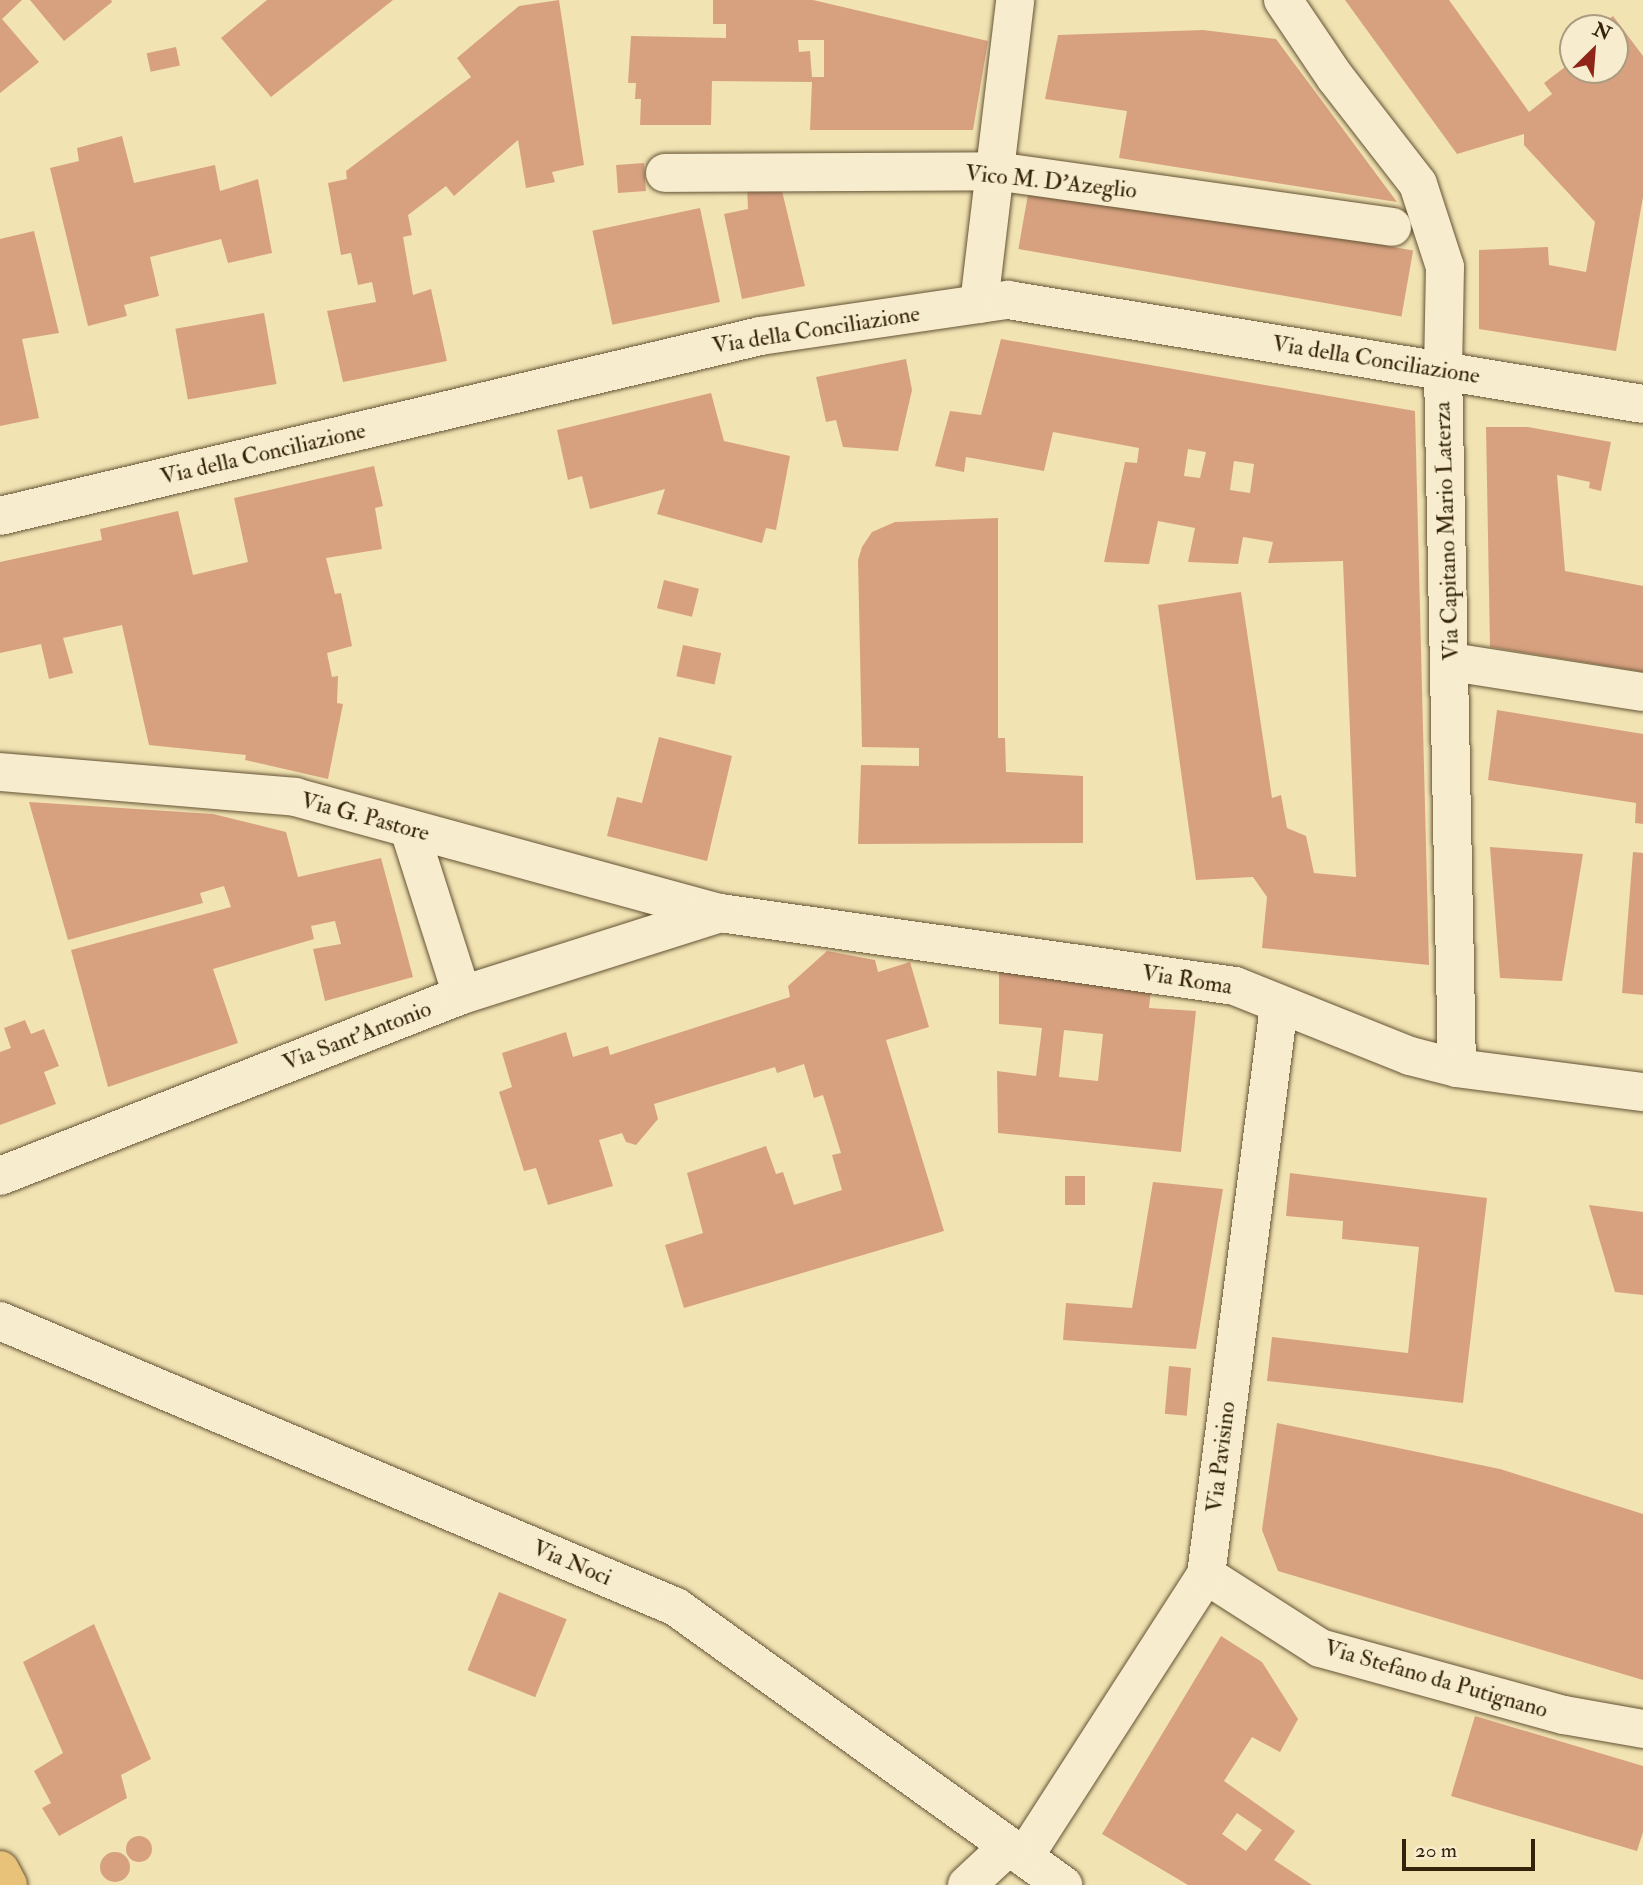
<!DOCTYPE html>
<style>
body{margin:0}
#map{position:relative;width:1643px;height:1885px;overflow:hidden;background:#f2e3b3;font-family:"IM FELL Double Pica",serif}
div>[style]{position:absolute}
.building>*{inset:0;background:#d7a180;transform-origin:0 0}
.round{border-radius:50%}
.roads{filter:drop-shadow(0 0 2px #645334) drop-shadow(0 0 2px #645334)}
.minor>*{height:38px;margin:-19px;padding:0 19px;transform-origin:19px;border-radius:19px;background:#f7edce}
.major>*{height:38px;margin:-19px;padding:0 19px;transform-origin:19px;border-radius:19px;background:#e9c27a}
span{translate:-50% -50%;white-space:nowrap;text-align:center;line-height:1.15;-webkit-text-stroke:7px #f7edce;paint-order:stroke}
.street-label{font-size:23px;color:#34230a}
.north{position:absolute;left:1559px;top:14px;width:70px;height:70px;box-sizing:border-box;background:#f7edce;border:2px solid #a99c80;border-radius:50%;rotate:25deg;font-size:19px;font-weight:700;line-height:28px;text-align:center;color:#34230a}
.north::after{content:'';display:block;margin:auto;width:24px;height:32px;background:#8f2418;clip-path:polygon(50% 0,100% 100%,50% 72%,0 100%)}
.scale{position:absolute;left:1402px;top:1839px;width:133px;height:32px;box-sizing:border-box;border:4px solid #34230a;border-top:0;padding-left:9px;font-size:21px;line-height:24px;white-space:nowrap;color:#34230a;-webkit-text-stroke:5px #f7edce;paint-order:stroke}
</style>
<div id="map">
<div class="building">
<div style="clip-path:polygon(0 0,22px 0,2px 19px,39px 62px,0 93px)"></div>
<div style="clip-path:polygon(30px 0,111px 0,112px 2px,64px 41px)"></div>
<div style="clip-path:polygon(267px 0,393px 0,271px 97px,221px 38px)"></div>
<div style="clip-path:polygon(559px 0,584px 165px,552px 172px,555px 182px,526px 188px,518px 140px,454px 196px,446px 186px,408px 215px,412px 235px,403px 237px,413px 295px,431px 289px,447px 361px,343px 382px,327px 311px,376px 302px,372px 282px,358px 285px,351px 253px,341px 255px,328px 183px,347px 179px,346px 171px,471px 77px,457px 58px,519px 6px)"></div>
<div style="clip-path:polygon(evenodd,713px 0,813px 0,988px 41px,973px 130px,810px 130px,812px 82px,712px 81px,711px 125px,640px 125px,641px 99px,635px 99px,636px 83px,628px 83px,631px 36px,726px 38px,726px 24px,713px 24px,713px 0,798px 40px,824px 40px,824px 77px,812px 77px,810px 51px,799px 52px,798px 40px)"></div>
<div style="clip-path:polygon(1345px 0,1449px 0,1529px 112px,1552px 94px,1544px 83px,1569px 64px,1562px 54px,1573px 46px,1573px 70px,1615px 70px,1615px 28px,1597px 28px,1613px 16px,1643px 56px,1643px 197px,1616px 351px,1479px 329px,1479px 250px,1548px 247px,1549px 265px,1586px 272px,1595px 222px,1524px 145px,1524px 134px,1457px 154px)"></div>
<div style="clip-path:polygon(1203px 30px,1276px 39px,1397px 202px,1119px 158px,1127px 111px,1045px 99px,1058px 35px)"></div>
<div style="left:176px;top:47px;width:19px;height:30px;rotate:78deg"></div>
<div style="clip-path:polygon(122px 136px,134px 183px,215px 165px,220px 191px,258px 179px,272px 253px,228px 263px,221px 239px,150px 257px,159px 296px,124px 305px,127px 316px,88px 326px,50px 168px,79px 161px,77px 148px)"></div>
<div style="left:644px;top:163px;width:28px;height:28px;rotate:86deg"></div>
<div style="left:1030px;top:183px;width:389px;height:67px;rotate:10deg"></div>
<div style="clip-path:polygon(747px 185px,781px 187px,805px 286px,742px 299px,724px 214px,748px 209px)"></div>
<div style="left:700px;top:208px;width:96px;height:110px;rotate:78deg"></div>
<div style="clip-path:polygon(34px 231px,59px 333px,22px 339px,39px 418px,0 426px,0 239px)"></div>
<div style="left:264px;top:313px;width:72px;height:90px;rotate:80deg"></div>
<div style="clip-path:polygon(evenodd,1001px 339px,1415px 411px,1429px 965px,1262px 948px,1267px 897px,1253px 877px,1196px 880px,1158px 605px,1241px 592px,1272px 798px,1281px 795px,1287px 828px,1306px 836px,1314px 873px,1356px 877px,1343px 561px,1268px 563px,1273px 542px,1243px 537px,1238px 564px,1188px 562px,1195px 528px,1158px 521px,1149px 564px,1104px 562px,1125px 462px,1137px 463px,1139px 448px,1053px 432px,1044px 471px,966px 457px,964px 472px,935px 466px,950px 411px,981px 415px,1001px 339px,1188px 449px,1206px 452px,1200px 478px,1184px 476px,1188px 449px,1001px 339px,1234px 461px,1254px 464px,1250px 493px,1230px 490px,1234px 461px)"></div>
<div style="clip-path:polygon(906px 359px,912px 390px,898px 451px,843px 447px,836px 420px,826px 422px,816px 377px)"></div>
<div style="clip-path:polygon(711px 393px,724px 441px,790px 456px,776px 530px,766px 528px,762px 543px,657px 514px,665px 489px,590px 509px,582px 476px,568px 480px,557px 430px)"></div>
<div style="clip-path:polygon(1486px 427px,1528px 427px,1611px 442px,1601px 491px,1589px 488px,1590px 482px,1557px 475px,1565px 571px,1643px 586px,1643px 672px,1490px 647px)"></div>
<div style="clip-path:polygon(374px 466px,383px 506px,375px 508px,382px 549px,326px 558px,335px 594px,341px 593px,352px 646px,327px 653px,332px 677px,338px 676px,337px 703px,343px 704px,328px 779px,245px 760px,246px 755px,149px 745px,122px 625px,63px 638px,73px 673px,49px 679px,41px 644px,0 653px,0 562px,102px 540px,100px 529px,178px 511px,193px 575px,248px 562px,234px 498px)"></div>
<div style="clip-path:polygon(998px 518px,998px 738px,1005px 738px,1006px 772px,1083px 776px,1083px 843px,858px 844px,861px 765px,919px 766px,919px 748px,862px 747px,858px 560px,862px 547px,872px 532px,895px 522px)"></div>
<div style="left:664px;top:580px;width:36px;height:29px;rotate:14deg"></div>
<div style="left:683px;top:645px;width:39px;height:32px;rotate:12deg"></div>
<div style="clip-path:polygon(1497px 710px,1643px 734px,1643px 824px,1635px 823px,1636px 803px,1488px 780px)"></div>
<div style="clip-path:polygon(659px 737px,732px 756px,707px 861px,607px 836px,617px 797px,642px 803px)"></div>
<div style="clip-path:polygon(29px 802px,213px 814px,286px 832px,298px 877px,381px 858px,413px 977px,325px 1001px,313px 949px,341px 944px,335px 921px,311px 926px,314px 939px,213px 969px,238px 1043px,108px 1087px,71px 950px,231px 907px,224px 886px,200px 893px,203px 903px,68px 940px)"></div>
<div style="clip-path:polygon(1490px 847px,1583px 854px,1562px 981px,1500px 978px)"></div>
<div style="clip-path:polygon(1633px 852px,1643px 853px,1643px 995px,1622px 993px)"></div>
<div style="clip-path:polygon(827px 951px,875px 960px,878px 972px,910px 962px,929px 1027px,886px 1040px,944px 1231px,684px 1308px,665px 1245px,703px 1233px,687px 1173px,766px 1146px,776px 1174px,783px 1172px,794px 1205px,842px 1190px,832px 1155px,841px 1153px,823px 1095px,814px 1098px,804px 1064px,777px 1073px,775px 1067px,654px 1104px,658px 1119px,636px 1145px,626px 1142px,622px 1133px,599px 1140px,613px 1186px,548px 1205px,536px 1168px,524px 1171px,499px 1092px,512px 1087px,502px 1053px,566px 1032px,573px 1057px,608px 1046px,610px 1055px,790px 997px,788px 986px)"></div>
<div style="clip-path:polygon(evenodd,999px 965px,1152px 981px,1149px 1008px,1196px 1011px,1181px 1152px,998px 1133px,997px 1071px,1036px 1076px,1042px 1028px,999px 1024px,999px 965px,1064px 1030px,1103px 1034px,1098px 1081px,1059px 1077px,1064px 1030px)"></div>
<div style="clip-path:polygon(25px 1020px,31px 1034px,44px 1029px,59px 1066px,44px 1072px,56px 1104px,0 1125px,0 1052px,11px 1048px,4px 1028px)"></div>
<div style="clip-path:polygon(1290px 1173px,1487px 1198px,1463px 1403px,1267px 1381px,1272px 1337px,1408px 1353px,1419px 1247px,1342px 1239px,1343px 1221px,1286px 1216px)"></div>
<div style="left:1065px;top:1176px;width:20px;height:29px"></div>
<div style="clip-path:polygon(1153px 1182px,1223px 1189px,1196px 1349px,1063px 1340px,1066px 1303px,1132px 1308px)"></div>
<div style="clip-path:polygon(1589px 1205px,1643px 1212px,1643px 1295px,1615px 1292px)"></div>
<div style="left:1169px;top:1366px;width:22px;height:48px;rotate:5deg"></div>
<div style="clip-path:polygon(1277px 1423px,1500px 1469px,1643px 1514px,1643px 1680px,1278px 1571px,1262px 1530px)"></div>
<div style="left:499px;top:1592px;width:73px;height:84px;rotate:22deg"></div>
<div style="clip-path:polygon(94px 1624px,151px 1759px,121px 1775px,127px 1798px,59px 1836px,42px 1808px,51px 1803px,34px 1771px,63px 1753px,23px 1662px)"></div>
<div style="clip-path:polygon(evenodd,1221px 1636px,1262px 1662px,1298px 1719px,1280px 1752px,1252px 1737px,1224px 1781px,1295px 1831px,1274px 1860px,1312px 1885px,1188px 1885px,1102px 1834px,1221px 1636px,1237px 1813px,1262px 1830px,1246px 1851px,1222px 1834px,1237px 1813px)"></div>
<div style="clip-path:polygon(1475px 1716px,1643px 1766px,1643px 1832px,1637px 1851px,1451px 1796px)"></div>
<div class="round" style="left:126px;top:1836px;width:26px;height:26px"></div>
<div class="round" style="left:100px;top:1852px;width:30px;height:30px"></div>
</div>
<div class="roads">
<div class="minor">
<div style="left:1283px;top:0;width:93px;rotate:56deg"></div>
<div style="left:1335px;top:77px;width:135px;rotate:52.2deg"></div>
<div style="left:1418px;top:184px;width:87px;rotate:72deg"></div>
<div style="left:1445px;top:267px;width:104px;rotate:91.1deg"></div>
<div style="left:1443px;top:371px;width:697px;rotate:88.85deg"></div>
<div style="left:665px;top:173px;width:330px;rotate:-0.3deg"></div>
<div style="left:995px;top:171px;width:401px;rotate:8deg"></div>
<div style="left:979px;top:304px;width:306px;rotate:-83.2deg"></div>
<div style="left:0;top:516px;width:781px;rotate:-13.32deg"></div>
<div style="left:760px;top:336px;width:251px;rotate:-8.3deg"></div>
<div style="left:1008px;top:300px;width:643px;rotate:9.3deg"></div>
<div style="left:1451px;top:662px;width:194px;rotate:8.9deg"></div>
<div style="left:0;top:772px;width:296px;rotate:4.8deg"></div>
<div style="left:295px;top:797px;width:441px;rotate:15.3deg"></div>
<div style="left:720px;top:913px;width:520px;rotate:8.07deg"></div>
<div style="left:1235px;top:986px;width:188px;rotate:21.8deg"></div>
<div style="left:1410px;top:1056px;width:49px;rotate:14.3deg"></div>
<div style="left:1457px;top:1068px;width:188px;rotate:7.4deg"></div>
<div style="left:409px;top:829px;width:174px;rotate:72.3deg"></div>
<div style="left:0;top:1176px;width:496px;rotate:-21.4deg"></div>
<div style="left:462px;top:995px;width:271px;rotate:-17.6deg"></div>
<div style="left:0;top:1321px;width:734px;rotate:22.93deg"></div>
<div style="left:676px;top:1607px;width:477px;rotate:35.7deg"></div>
<div style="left:1206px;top:1575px;width:135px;rotate:32.6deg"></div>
<div style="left:1320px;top:1648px;width:253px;rotate:15.4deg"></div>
<div style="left:1564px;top:1715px;width:80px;rotate:10deg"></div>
<div style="left:1024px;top:1857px;width:336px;rotate:-57.2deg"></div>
<div style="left:1206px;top:1575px;width:574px;rotate:-82.69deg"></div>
<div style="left:967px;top:1885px;width:57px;rotate:-42.9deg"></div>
</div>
<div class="major">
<div style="left:0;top:1870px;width:17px;rotate:62deg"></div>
</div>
</div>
<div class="street-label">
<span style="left:1051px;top:182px;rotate:6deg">Vico M. D'Azeglio</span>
<span style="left:816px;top:330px;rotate:-9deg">Via della Conciliazione</span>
<span style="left:1376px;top:360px;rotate:9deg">Via della Conciliazione</span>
<span style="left:263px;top:454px;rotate:-13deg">Via della Conciliazione</span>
<span style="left:1447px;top:531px;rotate:-92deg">Via Capitano Mario Laterza</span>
<span style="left:365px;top:817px;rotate:15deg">Via G. Pastore</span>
<span style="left:1187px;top:980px;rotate:9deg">Via Roma</span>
<span style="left:357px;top:1036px;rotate:-21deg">Via Sant'Antonio</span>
<span style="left:1221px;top:1457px;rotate:-83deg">Via Pavisino</span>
<span style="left:572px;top:1563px;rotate:23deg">Via Noci</span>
<span style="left:1436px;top:1679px;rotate:16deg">Via Stefano da Putignano</span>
</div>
<div class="north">N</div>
<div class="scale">20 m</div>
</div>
